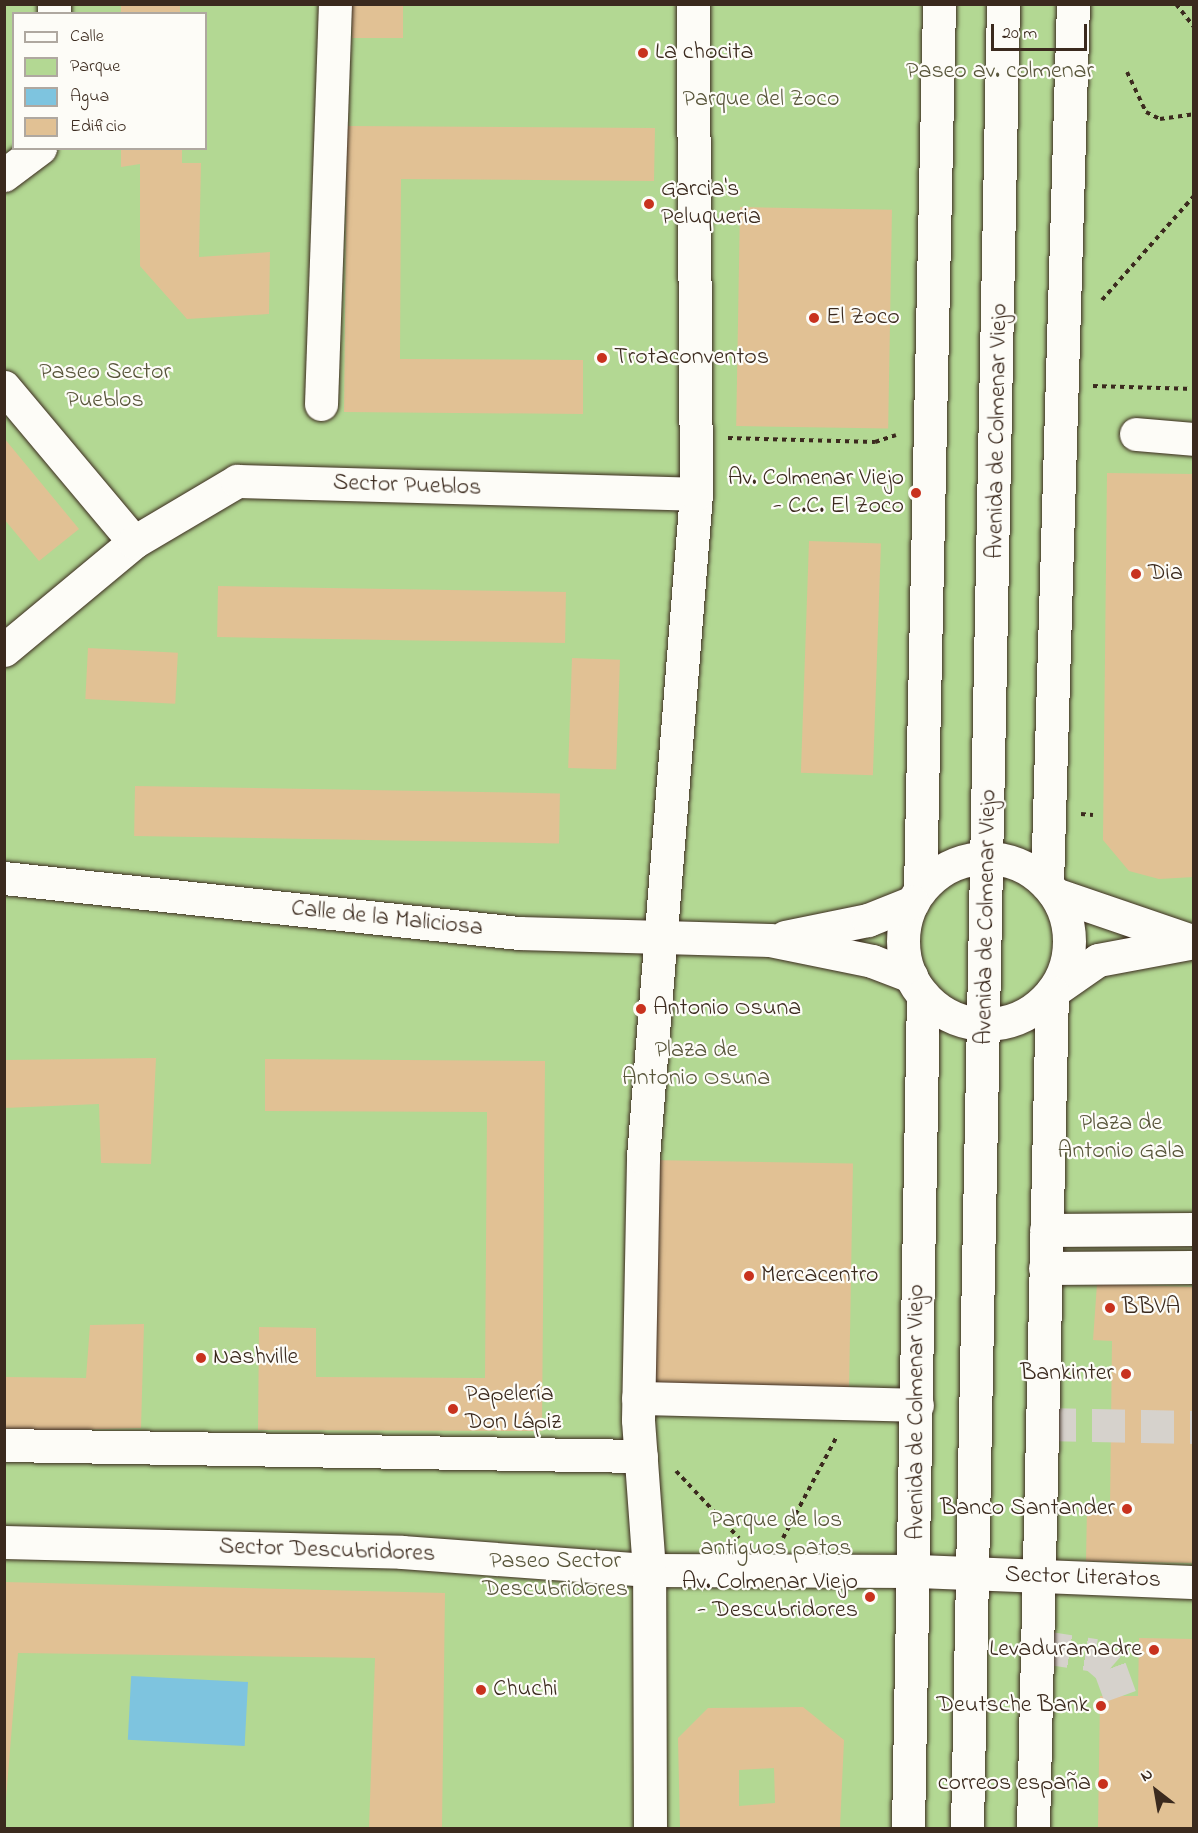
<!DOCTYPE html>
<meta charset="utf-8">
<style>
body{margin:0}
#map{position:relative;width:1198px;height:1833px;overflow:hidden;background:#fdfcf7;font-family:"Indie Flower",sans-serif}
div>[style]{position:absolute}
.green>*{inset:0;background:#b3d893}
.water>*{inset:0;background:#7ec4df;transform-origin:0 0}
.building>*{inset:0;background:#e1c194;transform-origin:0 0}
.minor-tunnel>*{height:33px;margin-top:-16.5px;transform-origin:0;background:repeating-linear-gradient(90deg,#d6d2cc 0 33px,transparent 0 49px)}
.path>*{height:4px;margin-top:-2px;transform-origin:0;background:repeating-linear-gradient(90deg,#3b2a1e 0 4.5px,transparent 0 9px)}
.roads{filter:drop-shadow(0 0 2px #3b2a1e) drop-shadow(0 0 2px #3b2a1e)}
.minor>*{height:33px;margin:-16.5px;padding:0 16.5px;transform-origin:16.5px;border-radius:16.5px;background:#fdfcf7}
.minor>.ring{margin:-16.5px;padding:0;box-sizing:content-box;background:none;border:33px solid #fdfcf7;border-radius:50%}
.dots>*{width:16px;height:16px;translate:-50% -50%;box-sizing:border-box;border:3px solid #fdfcf7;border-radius:50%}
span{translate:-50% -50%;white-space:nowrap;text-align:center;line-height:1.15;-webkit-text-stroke:4.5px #fdfcf7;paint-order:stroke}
.poi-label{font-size:24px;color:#3b2a1e}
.left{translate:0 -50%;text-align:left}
.right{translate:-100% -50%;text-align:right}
.park-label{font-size:24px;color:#59563b}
.street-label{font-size:24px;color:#3b2a1e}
.frame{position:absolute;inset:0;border:6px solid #3b2a1e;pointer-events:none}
.legend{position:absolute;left:12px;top:12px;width:195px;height:138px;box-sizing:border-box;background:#fdfcf7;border:2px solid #afa8a0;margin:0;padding:8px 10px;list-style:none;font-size:18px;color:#3b2a1e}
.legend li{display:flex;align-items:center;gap:12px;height:30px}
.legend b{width:30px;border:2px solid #afa8a0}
.north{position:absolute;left:1126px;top:1761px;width:60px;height:60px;-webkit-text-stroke:4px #fdfcf7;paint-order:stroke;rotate:329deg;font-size:16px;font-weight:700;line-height:24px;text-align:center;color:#3b2a1e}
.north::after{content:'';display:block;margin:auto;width:21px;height:27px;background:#3b2a1e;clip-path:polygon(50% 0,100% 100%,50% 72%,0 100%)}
.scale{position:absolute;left:991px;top:24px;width:96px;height:27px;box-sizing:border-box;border:3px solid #3b2a1e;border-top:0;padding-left:8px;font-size:18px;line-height:21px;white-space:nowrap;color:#3b2a1e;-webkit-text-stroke:4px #fdfcf7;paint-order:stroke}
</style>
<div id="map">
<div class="green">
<div style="clip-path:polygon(evenodd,4px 5px,1193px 5px,1193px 1828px,5px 1828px,4px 5px,14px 14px,206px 14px,206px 148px,14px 148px,14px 14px)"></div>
</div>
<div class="water">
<div style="left:248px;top:1682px;width:64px;height:117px;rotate:93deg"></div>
</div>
<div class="building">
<div style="left:121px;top:4px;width:59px;height:10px"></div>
<div style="left:352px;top:4px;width:51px;height:34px"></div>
<div style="clip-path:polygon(347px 126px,655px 128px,654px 181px,401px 179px,400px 359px,583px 360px,583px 414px,344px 412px)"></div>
<div style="clip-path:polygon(121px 148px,182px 148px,182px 163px,201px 163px,199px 257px,270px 252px,269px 314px,187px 319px,140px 266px,140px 164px,121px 167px)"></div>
<div style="left:740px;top:207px;width:152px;height:219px;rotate:1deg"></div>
<div style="clip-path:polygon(4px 438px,79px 529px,39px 561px,4px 519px)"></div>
<div style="clip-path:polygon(1107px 473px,1194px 474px,1194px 877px,1159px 879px,1129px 871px,1103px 840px)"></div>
<div style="left:809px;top:541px;width:72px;height:232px;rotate:2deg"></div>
<div style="left:218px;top:586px;width:348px;height:51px;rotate:1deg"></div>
<div style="left:88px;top:648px;width:90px;height:51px;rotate:3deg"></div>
<div style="left:572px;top:658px;width:48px;height:110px;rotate:2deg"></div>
<div style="left:135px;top:786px;width:425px;height:50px;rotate:1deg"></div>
<div style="clip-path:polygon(156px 1058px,151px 1164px,101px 1163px,99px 1104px,4px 1108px,4px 1060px)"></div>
<div style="clip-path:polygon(265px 1059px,545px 1061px,542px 1431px,258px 1430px,259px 1327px,316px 1328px,316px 1377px,485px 1378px,487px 1112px,265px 1111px)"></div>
<div style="left:650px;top:1160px;width:203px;height:229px;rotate:1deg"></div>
<div style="clip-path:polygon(1097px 1284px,1194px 1287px,1194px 1563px,1086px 1561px,1087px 1507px,1110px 1506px,1112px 1341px,1093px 1340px)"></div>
<div style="clip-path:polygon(144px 1324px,141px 1428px,4px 1432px,4px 1377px,86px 1378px,90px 1325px)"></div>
<div style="clip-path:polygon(4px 1582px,445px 1593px,442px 1828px,369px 1828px,375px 1658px,18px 1653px,4px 1823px)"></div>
<div style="clip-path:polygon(1139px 1638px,1194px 1639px,1194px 1828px,1098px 1828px,1100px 1696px,1138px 1696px)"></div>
<div style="clip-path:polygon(evenodd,803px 1707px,844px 1740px,840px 1828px,680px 1828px,678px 1738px,708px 1708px,803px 1707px,774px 1768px,775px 1803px,739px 1806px,739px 1770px,774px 1768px)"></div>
</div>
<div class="minor-tunnel">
<div style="left:1043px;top:1424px;width:151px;rotate:1.1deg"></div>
<div style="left:1037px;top:1646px;width:59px;rotate:8.8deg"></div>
<div style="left:1095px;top:1655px;width:20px;rotate:41deg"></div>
<div style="left:1110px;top:1668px;width:30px;rotate:70deg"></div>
</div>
<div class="path">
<div style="left:1176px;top:4px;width:29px;rotate:52deg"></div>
<div style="left:1127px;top:72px;width:44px;rotate:64.6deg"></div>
<div style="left:1146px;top:112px;width:16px;rotate:27deg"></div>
<div style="left:1160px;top:119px;width:34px;rotate:-8deg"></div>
<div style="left:1102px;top:300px;width:139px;rotate:-48.5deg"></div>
<div style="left:1093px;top:386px;width:101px;rotate:1.7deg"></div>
<div style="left:728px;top:438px;width:147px;rotate:1.6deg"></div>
<div style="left:875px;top:442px;width:22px;rotate:-18deg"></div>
<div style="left:1081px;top:814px;width:12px;rotate:5deg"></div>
<div style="left:676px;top:1471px;width:92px;rotate:46.8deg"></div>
<div style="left:783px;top:1538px;width:115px;rotate:-62.1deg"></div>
</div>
<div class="roads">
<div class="minor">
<div style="left:54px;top:4px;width:10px;rotate:90deg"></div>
<div style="left:4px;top:175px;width:45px;rotate:-36.9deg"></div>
<div style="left:4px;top:387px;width:202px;rotate:50deg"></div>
<div style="left:134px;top:542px;width:169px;rotate:140.3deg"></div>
<div style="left:321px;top:404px;width:400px;rotate:-88deg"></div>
<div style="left:1136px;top:434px;width:58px;rotate:4.9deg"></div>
<div style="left:134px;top:542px;width:120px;rotate:-30.6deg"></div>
<div style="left:237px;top:481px;width:459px;rotate:1.6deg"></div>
<div class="ring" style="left:903px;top:858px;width:133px;height:133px"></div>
<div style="left:4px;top:878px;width:518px;rotate:6.1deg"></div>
<div style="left:519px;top:933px;width:251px;rotate:1.6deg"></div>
<div style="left:770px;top:940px;width:104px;rotate:11.6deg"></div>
<div style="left:872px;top:961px;width:42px;rotate:21deg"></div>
<div style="left:1047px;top:884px;width:880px;rotate:-88.31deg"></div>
<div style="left:920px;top:890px;width:886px;rotate:-88.77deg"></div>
<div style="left:1055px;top:894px;width:142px;rotate:18.9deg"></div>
<div style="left:785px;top:937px;width:85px;rotate:-11.6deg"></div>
<div style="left:868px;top:920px;width:48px;rotate:-21.8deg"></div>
<div style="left:1052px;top:992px;width:56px;rotate:-34.8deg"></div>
<div style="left:1098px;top:960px;width:98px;rotate:-10.6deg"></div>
<div style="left:1046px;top:1230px;width:148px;rotate:-0.4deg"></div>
<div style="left:1045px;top:1268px;width:147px;rotate:-0.4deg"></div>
<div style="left:638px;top:1398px;width:279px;rotate:1.4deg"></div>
<div style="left:4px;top:1445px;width:637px;rotate:0.99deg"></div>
<div style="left:4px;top:1542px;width:398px;rotate:1.4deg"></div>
<div style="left:402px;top:1552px;width:248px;rotate:4.2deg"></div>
<div style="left:649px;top:1570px;width:267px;rotate:0.2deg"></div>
<div style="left:916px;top:1571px;width:278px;rotate:2.3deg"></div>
<div style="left:650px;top:1828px;width:258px;rotate:-90.2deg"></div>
<div style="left:649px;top:1570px;width:150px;rotate:-94.2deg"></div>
<div style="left:638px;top:1420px;width:263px;rotate:-88.9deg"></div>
<div style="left:643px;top:1157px;width:665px;rotate:-85.43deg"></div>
<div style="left:696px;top:494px;width:490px;rotate:-90.4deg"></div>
<div style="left:908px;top:1828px;width:833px;rotate:-88.97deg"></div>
<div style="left:967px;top:1828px;width:1824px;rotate:-88.87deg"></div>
<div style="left:1033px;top:1828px;width:836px;rotate:-88.7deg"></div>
</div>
</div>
<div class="dots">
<div style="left:643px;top:53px;background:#c8321e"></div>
<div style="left:649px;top:204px;background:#c8321e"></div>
<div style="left:814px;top:318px;background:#c8321e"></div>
<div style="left:602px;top:358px;background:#c8321e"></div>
<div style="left:916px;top:493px;background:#c8321e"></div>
<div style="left:1136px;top:574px;background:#c8321e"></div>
<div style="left:641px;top:1009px;background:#c8321e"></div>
<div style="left:749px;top:1276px;background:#c8321e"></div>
<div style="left:1110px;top:1308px;background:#c8321e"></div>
<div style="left:201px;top:1358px;background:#c8321e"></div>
<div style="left:1126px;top:1374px;background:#c8321e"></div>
<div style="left:453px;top:1409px;background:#c8321e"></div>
<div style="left:1127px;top:1509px;background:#c8321e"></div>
<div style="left:870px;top:1597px;background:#c8321e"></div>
<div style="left:1154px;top:1650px;background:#c8321e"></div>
<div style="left:481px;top:1690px;background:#c8321e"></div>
<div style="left:1101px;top:1706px;background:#c8321e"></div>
<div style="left:1103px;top:1784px;background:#c8321e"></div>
</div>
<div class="poi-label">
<span class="left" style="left:655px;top:53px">La chocita</span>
<span class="left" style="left:661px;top:204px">Garcia's<br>Peluqueria</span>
<span class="left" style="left:826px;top:318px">El Zoco</span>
<span class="left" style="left:614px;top:358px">Trotaconventos</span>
<span class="right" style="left:904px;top:493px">Av. Colmenar Viejo<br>- C.C. El Zoco</span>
<span class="left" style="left:1148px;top:574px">Dia</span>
<span class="left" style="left:653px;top:1009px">Antonio Osuna</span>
<span class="left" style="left:761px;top:1276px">Mercacentro</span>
<span class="left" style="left:1122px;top:1308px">BBVA</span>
<span class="left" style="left:213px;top:1358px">Nashville</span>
<span class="right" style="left:1114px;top:1374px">Bankinter</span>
<span class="left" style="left:465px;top:1409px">Papelería<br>Don Lápiz</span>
<span class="right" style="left:1115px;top:1509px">Banco Santander</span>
<span class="right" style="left:858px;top:1597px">Av. Colmenar Viejo<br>- Descubridores</span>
<span class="right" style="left:1142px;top:1650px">Levaduramadre</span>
<span class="left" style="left:493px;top:1690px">Chuchi</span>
<span class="right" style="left:1089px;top:1706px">Deutsche Bank</span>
<span class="right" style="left:1091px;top:1784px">correos españa</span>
</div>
<div class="park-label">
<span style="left:1000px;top:72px">Paseo av. colmenar</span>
<span style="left:761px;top:100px">Parque del Zoco</span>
<span style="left:105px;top:387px">Paseo Sector<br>Pueblos</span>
<span style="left:696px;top:1065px">Plaza de<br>Antonio Osuna</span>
<span style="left:1121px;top:1138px">Plaza de<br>Antonio Gala</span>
<span style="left:776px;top:1535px">Parque de los<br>antiguos patos</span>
<span style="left:555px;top:1576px">Paseo Sector<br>Descubridores</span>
</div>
<div class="street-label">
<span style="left:998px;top:431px;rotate:-89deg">Avenida de Colmenar Viejo</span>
<span style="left:407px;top:486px;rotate:2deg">Sector Pueblos</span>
<span style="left:987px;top:917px;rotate:-89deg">Avenida de Colmenar Viejo</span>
<span style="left:387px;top:919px;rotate:6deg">Calle de la Maliciosa</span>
<span style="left:917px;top:1412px;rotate:-90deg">Avenida de Colmenar Viejo</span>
<span style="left:327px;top:1551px;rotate:2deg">Sector Descubridores</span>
<span style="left:1083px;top:1578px;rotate:2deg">Sector Literatos</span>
</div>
<div class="frame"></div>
<ul class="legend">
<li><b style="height:8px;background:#fdfcf7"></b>Calle</li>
<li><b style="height:16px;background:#b3d893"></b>Parque</li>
<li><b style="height:16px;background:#7ec4df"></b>Agua</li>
<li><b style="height:16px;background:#e1c194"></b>Edificio</li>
</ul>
<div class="north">N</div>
<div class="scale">20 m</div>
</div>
